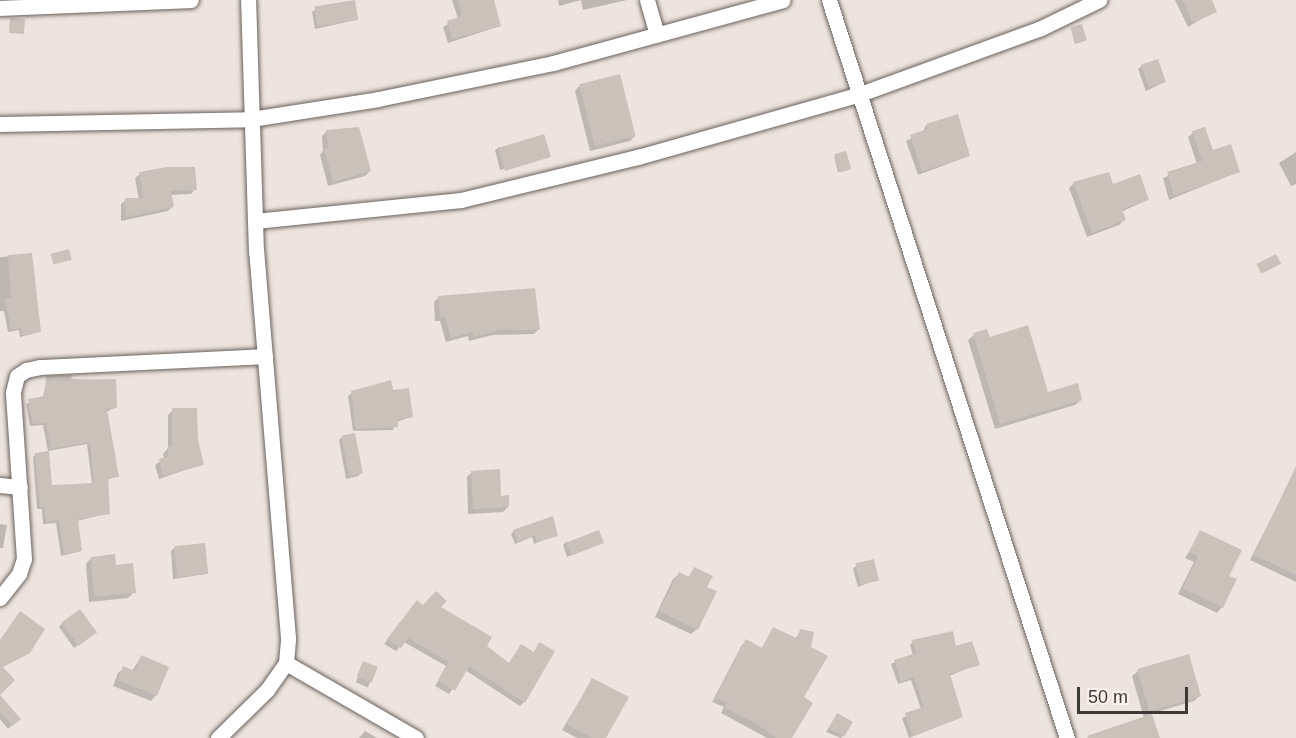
<!DOCTYPE html>
<style>
body{margin:0}
#map{position:relative;width:1296px;height:738px;overflow:hidden;background:#eee4df;font-family:Arial,sans-serif}
div>[style]{position:absolute}
.shadow>*{inset:0;background:#0003;transform-origin:0 0}
.building>*{inset:0;background:#c9c1ba;transform-origin:0 0}
.roads{filter:drop-shadow(0 0 2px #69615d) drop-shadow(0 0 2px #69615d)}
.minor>*{height:15px;margin:-7.5px;padding:0 7.5px;transform-origin:7.5px;border-radius:7.5px;background:#fff}
span{translate:-50% -50%;white-space:nowrap;text-align:center;line-height:1.15;-webkit-text-stroke:4.5px #fcf1ed;paint-order:stroke}
.scale{position:absolute;left:1077px;top:687px;width:111px;height:27px;box-sizing:border-box;border:3px solid #3d3937;border-top:0;padding-left:8px;font-size:18px;line-height:21px;white-space:nowrap;color:#3d3937;-webkit-text-stroke:4px #fcf1ed;paint-order:stroke}
</style>
<div id="map">
<div class="shadow">
<div style="clip-path:polygon(452px 0,493px 0,500px 26px,448px 43px,443px 27px,458px 19px)"></div>
<div style="clip-path:polygon(558px 0,581px 0,559px 6px)"></div>
<div style="clip-path:polygon(581px 0,627px 0,583px 10px)"></div>
<div style="clip-path:polygon(1175px 0,1210px 0,1215px 11px,1188px 27px)"></div>
<div style="clip-path:polygon(316px 9px,356px 20px,315px 29px,312px 12px)"></div>
<div style="clip-path:polygon(1071px 29px,1084px 41px,1075px 44px)"></div>
<div style="clip-path:polygon(1142px 66px,1165px 82px,1146px 91px,1138px 69px)"></div>
<div style="clip-path:polygon(579px 86px,635px 136px,630px 141px,590px 151px,575px 91px)"></div>
<div style="clip-path:polygon(926px 125px,969px 156px,918px 175px,906px 141px,923px 132px)"></div>
<div style="clip-path:polygon(327px 131px,370px 171px,365px 176px,328px 186px,320px 155px,323px 151px,322px 136px)"></div>
<div style="clip-path:polygon(1193px 133px,1238px 172px,1169px 200px,1163px 178px,1197px 164px,1188px 137px)"></div>
<div style="clip-path:polygon(499px 147px,549px 157px,500px 170px,495px 150px)"></div>
<div style="clip-path:polygon(1296px 152px,1296px 184px,1291px 186px,1279px 163px)"></div>
<div style="clip-path:polygon(834px 156px,848px 170px,838px 172px)"></div>
<div style="clip-path:polygon(140px 174px,195px 189px,191px 194px,170px 195px,172px 207px,168px 211px,121px 221px,121px 204px,126px 200px,139px 200px,135px 178px)"></div>
<div style="clip-path:polygon(1074px 183px,1112px 186px,1147px 200px,1121px 212px,1124px 220px,1119px 225px,1087px 237px,1069px 188px)"></div>
<div style="clip-path:polygon(31px 255px,39px 332px,20px 337px,19px 330px,8px 332px,4px 311px,0 311px,0 257px)"></div>
<div style="clip-path:polygon(439px 297px,539px 329px,534px 334px,493px 335px,469px 341px,468px 336px,446px 342px,440px 321px,435px 321px,434px 302px)"></div>
<div style="clip-path:polygon(974px 335px,989px 339px,1047px 394px,1081px 400px,1075px 405px,995px 429px,968px 340px)"></div>
<div style="clip-path:polygon(47px 378px,115px 381px,116px 407px,106px 412px,118px 476px,106px 480px,108px 513px,77px 521px,81px 551px,61px 556px,56px 523px,43px 524px,42px 509px,37px 509px,33px 457px,36px 454px,51px 487px,92px 484px,87px 444px,48px 451px,43px 425px,30px 426px,26px 404px,43px 398px)"></div>
<div style="clip-path:polygon(392px 392px,411px 417px,396px 422px,393px 430px,353px 431px,348px 396px,352px 393px)"></div>
<div style="clip-path:polygon(173px 410px,196px 440px,202px 464px,159px 479px,155px 465px,164px 459px,163px 454px,168px 448px,168px 415px)"></div>
<div style="clip-path:polygon(342px 437px,362px 473px,358px 476px,346px 479px,339px 440px)"></div>
<div style="clip-path:polygon(1296px 469px,1296px 582px,1250px 560px)"></div>
<div style="clip-path:polygon(472px 472px,508px 507px,503px 512px,468px 514px,467px 477px)"></div>
<div style="clip-path:polygon(0 524px,7px 525px,3px 548px,0 548px)"></div>
<div style="clip-path:polygon(514px 531px,556px 535px,534px 544px,532px 537px,515px 544px,511px 534px)"></div>
<div style="clip-path:polygon(1201px 532px,1227px 576px,1222px 607px,1217px 613px,1178px 594px,1194px 562px,1185px 558px)"></div>
<div style="clip-path:polygon(566px 542px,602px 543px,567px 557px,563px 545px)"></div>
<div style="clip-path:polygon(174px 548px,206px 574px,173px 579px,171px 551px)"></div>
<div style="clip-path:polygon(91px 558px,115px 566px,134px 592px,128px 598px,89px 602px,86px 564px)"></div>
<div style="clip-path:polygon(857px 565px,877px 579px,858px 587px,853px 569px)"></div>
<div style="clip-path:polygon(695px 569px,705px 587px,697px 629px,691px 634px,655px 617px,673px 579px,679px 574px,687px 578px)"></div>
<div style="clip-path:polygon(414px 606px,439px 607px,508px 664px,521px 645px,533px 653px,540px 644px,524px 702px,520px 706px,465px 670px,449px 694px,435px 686px,446px 666px,404px 642px,396px 651px,384px 644px)"></div>
<div style="clip-path:polygon(62px 623px,91px 635px,74px 648px,59px 627px)"></div>
<div style="clip-path:polygon(774px 629px,795px 640px,800px 631px,802px 698px,790px 738px,767px 738px,721px 713px,724px 707px,712px 702px,742px 645px,746px 641px,761px 649px)"></div>
<div style="clip-path:polygon(913px 642px,955px 648px,978px 664px,949px 676px,962px 717px,909px 738px,902px 718px,921px 709px,911px 680px,898px 684px,891px 664px,913px 655px,910px 645px)"></div>
<div style="clip-path:polygon(141px 657px,156px 695px,151px 701px,113px 686px,118px 673px,124px 668px,132px 671px)"></div>
<div style="left:364px;top:663px;width:13px;height:21px;rotate:23deg"></div>
<div style="clip-path:polygon(1138px 671px,1199px 696px,1194px 701px,1150px 714px,1158px 738px,1094px 738px,1144px 718px,1132px 676px)"></div>
<div style="clip-path:polygon(592px 680px,605px 738px,577px 738px,562px 730px)"></div>
<div style="clip-path:polygon(0 697px,19px 719px,8px 729px,0 719px)"></div>
<div style="clip-path:polygon(837px 715px,851px 723px,841px 738px,826px 732px)"></div>
<div style="clip-path:polygon(365px 731px,377px 738px,359px 738px)"></div>
</div>
<div class="building">
<div style="left:355px;top:0;width:20px;height:41px;rotate:81deg"></div>
<div style="clip-path:polygon(458px 0,494px 0,501px 26px,452px 39px,447px 21px,462px 16px)"></div>
<div style="clip-path:polygon(1182px 0,1212px 0,1217px 12px,1193px 23px)"></div>
<div style="left:10px;top:18px;width:15px;height:15px;rotate:4deg"></div>
<div style="left:1082px;top:24px;width:17px;height:12px;rotate:73deg"></div>
<div style="left:1158px;top:59px;width:24px;height:18px;rotate:71deg"></div>
<div style="left:620px;top:74px;width:64px;height:42px;rotate:76deg"></div>
<div style="clip-path:polygon(958px 114px,970px 156px,922px 171px,910px 135px,927px 129px,926px 124px)"></div>
<div style="clip-path:polygon(359px 127px,371px 171px,333px 182px,324px 149px,328px 148px,326px 130px)"></div>
<div style="clip-path:polygon(1205px 127px,1213px 150px,1231px 144px,1240px 172px,1174px 196px,1167px 172px,1202px 161px,1192px 131px)"></div>
<div style="left:544px;top:134px;width:24px;height:48px;rotate:73deg"></div>
<div style="left:846px;top:151px;width:19px;height:12px;rotate:74deg"></div>
<div style="clip-path:polygon(167px 167px,195px 167px,197px 190px,171px 191px,174px 207px,126px 217px,125px 198px,143px 198px,139px 172px)"></div>
<div style="clip-path:polygon(1109px 172px,1113px 184px,1140px 174px,1149px 200px,1122px 209px,1126px 220px,1092px 233px,1073px 182px)"></div>
<div style="left:69px;top:249px;width:11px;height:19px;rotate:75deg"></div>
<div style="clip-path:polygon(32px 253px,41px 332px,22px 335px,21px 328px,11px 330px,5px 298px,11px 298px,8px 255px)"></div>
<div style="left:1276px;top:254px;width:11px;height:22px;rotate:63deg"></div>
<div style="clip-path:polygon(535px 288px,540px 330px,499px 330px,474px 337px,472px 332px,451px 338px,445px 317px,440px 317px,438px 296px)"></div>
<div style="clip-path:polygon(1028px 325px,1048px 392px,1078px 383px,1082px 400px,1000px 424px,973px 333px,987px 329px,990px 337px)"></div>
<div style="clip-path:polygon(72px 375px,71px 380px,116px 379px,117px 408px,107px 409px,119px 477px,108px 478px,110px 514px,78px 519px,82px 551px,64px 554px,59px 520px,46px 522px,44px 506px,40px 507px,35px 453px,49px 451px,52px 485px,94px 483px,90px 442px,51px 449px,46px 423px,33px 424px,28px 399px,45px 396px,46px 376px)"></div>
<div style="clip-path:polygon(391px 380px,393px 390px,409px 388px,413px 417px,398px 419px,398px 427px,356px 429px,351px 391px)"></div>
<div style="clip-path:polygon(172px 408px,197px 408px,198px 440px,204px 465px,163px 476px,159px 459px,169px 456px,167px 448px,172px 446px)"></div>
<div style="left:355px;top:433px;width:41px;height:14px;rotate:79deg"></div>
<div style="clip-path:polygon(1296px 466px,1296px 575px,1254px 555px)"></div>
<div style="clip-path:polygon(500px 469px,501px 496px,509px 495px,509px 507px,473px 509px,471px 471px)"></div>
<div style="clip-path:polygon(553px 516px,558px 536px,537px 542px,535px 535px,518px 542px,513px 530px)"></div>
<div style="left:599px;top:530px;width:14px;height:35px;rotate:69deg"></div>
<div style="clip-path:polygon(1200px 530px,1242px 550px,1229px 576px,1237px 579px,1223px 608px,1183px 588px,1198px 556px,1189px 552px)"></div>
<div style="left:205px;top:543px;width:31px;height:31px;rotate:84deg"></div>
<div style="clip-path:polygon(115px 554px,116px 565px,133px 563px,136px 593px,94px 597px,91px 557px)"></div>
<div style="left:874px;top:559px;width:22px;height:19px;rotate:77deg"></div>
<div style="clip-path:polygon(694px 567px,713px 576px,707px 587px,717px 591px,698px 630px,659px 611px,679px 572px,689px 577px)"></div>
<div style="clip-path:polygon(436px 591px,447px 601px,441px 607px,492px 637px,487px 646px,509px 663px,521px 644px,534px 652px,539px 642px,555px 651px,525px 703px,469px 666px,455px 691px,438px 681px,449px 662px,408px 638px,401px 648px,387px 639px,417px 600px,423px 605px)"></div>
<div style="left:80px;top:609px;width:29px;height:23px;rotate:54deg"></div>
<div style="clip-path:polygon(20px 611px,45px 629px,30px 653px,3px 667px,15px 680px,0 695px,21px 719px,13px 726px,0 712px,0 640px)"></div>
<div style="clip-path:polygon(773px 627px,798px 639px,800px 629px,814px 632px,811px 647px,828px 656px,804px 697px,813px 703px,792px 738px,776px 738px,756px 723px,724px 708px,727px 702px,715px 698px,746px 639px,762px 648px)"></div>
<div style="clip-path:polygon(953px 631px,956px 646px,972px 641px,980px 665px,950px 674px,963px 717px,913px 736px,905px 713px,924px 707px,914px 677px,901px 682px,894px 660px,916px 653px,912px 640px)"></div>
<div style="left:1189px;top:654px;width:44px;height:54px;rotate:74deg"></div>
<div style="clip-path:polygon(141px 655px,169px 667px,157px 696px,118px 680px,123px 666px,135px 671px)"></div>
<div style="left:363px;top:661px;width:16px;height:17px;rotate:22deg"></div>
<div style="clip-path:polygon(592px 678px,629px 697px,606px 738px,592px 738px,567px 724px)"></div>
<div style="left:837px;top:713px;width:18px;height:17px;rotate:29deg"></div>
<div style="clip-path:polygon(1152px 714px,1160px 738px,1088px 738px,1087px 736px)"></div>
</div>
<div class="roads">
<div class="minor">
<div style="left:647px;top:0;width:36px;rotate:74deg"></div>
<div style="left:829px;top:0;width:775px;rotate:72.13deg"></div>
<div style="left:0;top:8px;width:191px;rotate:-2.4deg"></div>
<div style="left:0;top:124px;width:251px;rotate:-1.1deg"></div>
<div style="left:251px;top:119px;width:129px;rotate:-8.9deg"></div>
<div style="left:378px;top:99px;width:179px;rotate:-11.6deg"></div>
<div style="left:553px;top:63px;width:238px;rotate:-15.3deg"></div>
<div style="left:255px;top:221px;width:207px;rotate:-5.8deg"></div>
<div style="left:461px;top:200px;width:182px;rotate:-13.7deg"></div>
<div style="left:638px;top:157px;width:231px;rotate:-15.8deg"></div>
<div style="left:860px;top:94px;width:190px;rotate:-20deg"></div>
<div style="left:1039px;top:29px;width:67px;rotate:-25.8deg"></div>
<div style="left:0;top:485px;width:20px;rotate:6deg"></div>
<div style="left:0;top:598px;width:31px;rotate:-52deg"></div>
<div style="left:19px;top:574px;width:16px;rotate:-72deg"></div>
<div style="left:24px;top:559px;width:167px;rotate:-93.8deg"></div>
<div style="left:13px;top:392px;width:16px;rotate:-76deg"></div>
<div style="left:17px;top:376px;width:11px;rotate:-34deg"></div>
<div style="left:26px;top:370px;width:14px;rotate:-12deg"></div>
<div style="left:40px;top:367px;width:225px;rotate:-2.8deg"></div>
<div style="left:286px;top:663px;width:150px;rotate:30deg"></div>
<div style="left:218px;top:738px;width:69px;rotate:-44.4deg"></div>
<div style="left:267px;top:690px;width:33px;rotate:-55deg"></div>
<div style="left:286px;top:663px;width:25px;rotate:-85deg"></div>
<div style="left:288px;top:638px;width:387px;rotate:-94.7deg"></div>
<div style="left:256px;top:252px;width:252px;rotate:-91.8deg"></div>
</div>
</div>
<div class="scale">50 m</div>
</div>
